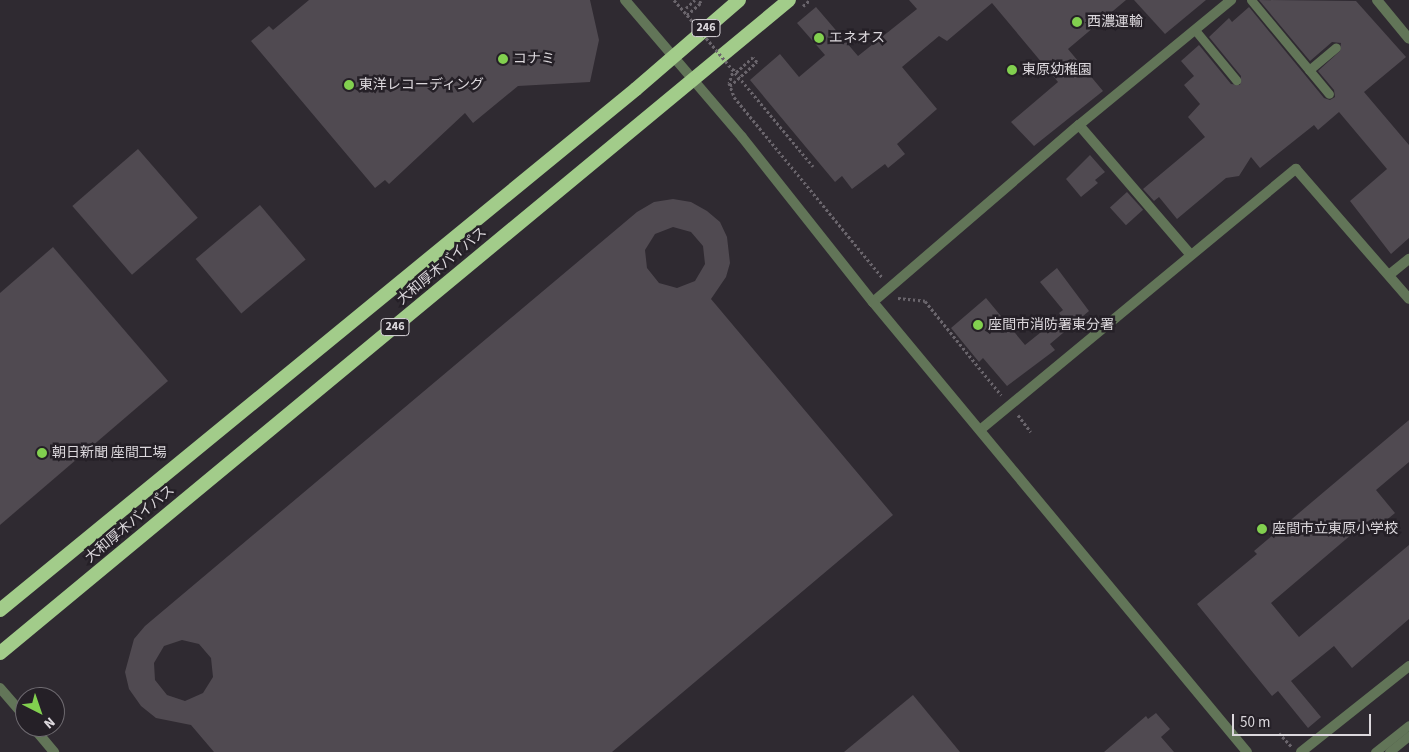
<!DOCTYPE html>
<meta charset="utf-8">
<style>
body{margin:0}
#map{position:relative;width:1409px;height:752px;overflow:hidden;background:#2f2a31;font-family:"Source Sans 3","Noto Sans JP",sans-serif}
div>[style]{position:absolute}
.building>*{inset:0;background:#504a51;transform-origin:0 0}
.path>*{height:3px;margin-top:-1.5px;transform-origin:0;background:repeating-linear-gradient(90deg,#6a656c 0 2.5px,transparent 0 5px)}
.service>*{height:9px;margin:-4.5px;padding:0 4.5px;transform-origin:4.5px;border-radius:4.5px;background:#627558}
.minor>*{height:10px;margin:-5px;padding:0 5px;transform-origin:5px;border-radius:5px;background:#627558}
.tertiary>*{height:10px;margin:-5px;padding:0 5px;transform-origin:5px;border-radius:5px;background:#627558}
.trunk>*{height:14px;margin:-7px;padding:0 7px;transform-origin:7px;border-radius:7px;background:#a2cc8a}
.path-bridge>*{height:3px;margin-top:-1.5px;transform-origin:0;background:repeating-linear-gradient(90deg,#6a656c 0 2.5px,transparent 0 5px)}
.dots>*{width:14px;height:14px;translate:-50% -50%;box-sizing:border-box;border:2px solid #252027;border-radius:50%}
span{translate:-50% -50%;white-space:nowrap;text-align:center;line-height:1.15;-webkit-text-stroke:5px #252027;paint-order:stroke}
.shield-label span{padding:1px 4px;background:#252027;border:1px solid;border-radius:4px;-webkit-text-stroke-width:0}
.shield-label{font-size:12px;color:#dcd8dd;font-weight:700}
.poi-label{font-size:14px;color:#dcd8dd}
.left{translate:0 -50%;text-align:left}
.street-label{font-size:14px;color:#dcd8dd}
.north{position:absolute;left:15px;top:687px;width:50px;height:50px;box-sizing:border-box;background:#252027;border:1px solid #6e6a70;border-radius:50%;rotate:139deg;font-size:14px;font-weight:700;line-height:20px;text-align:center;color:#dcd8dd}
.north::after{content:'';display:block;margin:auto;width:18px;height:22px;background:#82d04f;clip-path:polygon(50% 0,100% 100%,50% 72%,0 100%)}
.scale{position:absolute;left:1232px;top:714px;width:139px;height:22px;box-sizing:border-box;border:2px solid #dcd8dd;border-top:0;padding-left:6px;font-size:15px;line-height:18px;white-space:nowrap;color:#dcd8dd;-webkit-text-stroke:4px #252027;paint-order:stroke}
</style>
<div id="map">
<div class="building">
<div style="clip-path:polygon(309px 0,590px 0,599px 40px,590px 82px,518px 86px,473px 123px,465px 113px,389px 184px,385px 180px,375px 188px,251px 41px,269px 26px,273px 30px)"></div>
<div style="clip-path:polygon(909px 0,1126px 0,1068px 49px,1103px 91px,1034px 146px,1011px 122px,1058px 82px,992px 3px,947px 41px,939px 36px,902px 67px,937px 109px,897px 144px,905px 154px,888px 168px,885px 164px,852px 189px,842px 176px,835px 182px,750px 80px,780px 54px,799px 77px,825px 55px,797px 23px,816px 7px,858px 56px,917px 9px)"></div>
<div style="clip-path:polygon(1134px 0,1206px 0,1165px 34px)"></div>
<div style="clip-path:polygon(1259px 0,1356px 1px,1406px 57px,1364px 92px,1409px 145px,1409px 238px,1391px 254px,1350px 201px,1387px 169px,1339px 112px,1318px 130px,1314px 125px,1260px 168px,1251px 157px,1239px 176px,1226px 178px,1177px 219px,1159px 197px,1154px 201px,1143px 189px,1205px 137px,1188px 117px,1200px 104px,1184px 85px,1194px 76px,1181px 61px,1199px 45px,1231px 84px,1240px 85px,1241px 76px,1209px 37px,1229px 18px,1232px 22px,1249px 7px,1324px 98px,1330px 100px,1335px 97px,1334px 90px,1318px 71px,1340px 51px,1341px 43px,1332px 42px,1310px 61px)"></div>
<div style="left:138px;top:149px;width:91px;height:87px;rotate:49deg"></div>
<div style="clip-path:polygon(1090px 155px,1105px 172px,1095px 180px,1098px 183px,1081px 197px,1066px 179px)"></div>
<div style="left:1127px;top:192px;width:24px;height:23px;rotate:48deg"></div>
<div style="clip-path:polygon(evenodd,673px 199px,691px 202px,707px 211px,720px 222px,727px 237px,730px 263px,726px 277px,711px 299px,893px 515px,612px 752px,214px 752px,191px 725px,156px 718px,141px 706px,129px 689px,125px 672px,134px 639px,145px 626px,637px 212px,654px 202px,673px 199px,673px 227px,691px 232px,703px 246px,705px 264px,695px 281px,677px 288px,659px 283px,647px 268px,645px 250px,655px 234px,673px 227px,673px 199px,182px 640px,199px 644px,211px 658px,213px 677px,203px 693px,185px 701px,167px 695px,155px 680px,154px 663px,164px 646px,182px 640px)"></div>
<div style="left:260px;top:205px;width:71px;height:84px;rotate:50deg"></div>
<div style="clip-path:polygon(53px 247px,168px 381px,0 525px,0 293px)"></div>
<div style="clip-path:polygon(1057px 268px,1089px 311px,1050px 344px,1055px 350px,1007px 386px,983px 358px,979px 362px,951px 328px,986px 298px,1025px 345px,1061px 316px,1059px 313px,1063px 310px,1040px 282px)"></div>
<div style="clip-path:polygon(1409px 420px,1409px 462px,1376px 490px,1395px 513px,1372px 532px,1365px 523px,1271px 603px,1299px 637px,1409px 545px,1409px 619px,1352px 668px,1334px 646px,1291px 681px,1321px 717px,1308px 728px,1278px 691px,1272px 696px,1197px 604px,1257px 554px,1254px 551px)"></div>
<div style="clip-path:polygon(913px 695px,960px 752px,844px 752px)"></div>
<div style="clip-path:polygon(1156px 713px,1170px 729px,1161px 737px,1174px 752px,1104px 752px,1146px 716px,1148px 719px)"></div>
</div>
<div class="path">
<div style="left:674px;top:0;width:20px;rotate:49deg"></div>
<div style="left:687px;top:15px;width:18px;rotate:-41deg"></div>
<div style="left:701px;top:3px;width:4px;rotate:-124deg"></div>
<div style="left:803px;top:6px;width:9px;rotate:-41deg"></div>
<div style="left:686px;top:8px;width:12px;rotate:-42deg"></div>
<div style="left:734px;top:68px;width:16px;rotate:108deg"></div>
<div style="left:729px;top:83px;width:15px;rotate:70deg"></div>
<div style="left:734px;top:97px;width:233px;rotate:50.6deg"></div>
<div style="left:730px;top:86px;width:36px;rotate:-42deg"></div>
<div style="left:757px;top:62px;width:6px;rotate:-129deg"></div>
<div style="left:753px;top:57px;width:24px;rotate:138deg"></div>
<div style="left:898px;top:298px;width:27px;rotate:6deg"></div>
<div style="left:925px;top:301px;width:121px;rotate:51deg"></div>
<div style="left:1018px;top:415px;width:21px;rotate:53deg"></div>
<div style="left:1279px;top:733px;width:18px;rotate:47deg"></div>
</div>
<div class="service">
<div style="left:1251px;top:0;width:122px;rotate:50.3deg"></div>
<div style="left:1195px;top:30px;width:65px;rotate:50.6deg"></div>
<div style="left:1309px;top:70px;width:35px;rotate:-40deg"></div>
<div style="left:1375px;top:752px;width:43px;rotate:-38.5deg"></div>
<div style="left:1389px;top:752px;width:26px;rotate:-39deg"></div>
</div>
<div class="minor">
<div style="left:1079px;top:125px;width:170px;rotate:49.3deg"></div>
<div style="left:1389px;top:275px;width:26px;rotate:-39deg"></div>
<div style="left:873px;top:302px;width:272px;rotate:-40.7deg"></div>
<div style="left:1079px;top:125px;width:197px;rotate:-39.4deg"></div>
<div style="left:980px;top:430px;width:410px;rotate:-39.6deg"></div>
<div style="left:1296px;top:169px;width:172px;rotate:49deg"></div>
<div style="left:1301px;top:752px;width:138px;rotate:-38.5deg"></div>
</div>
<div class="tertiary">
<div style="left:625px;top:0;width:180px;rotate:49.5deg"></div>
<div style="left:742px;top:137px;width:211px;rotate:51.6deg"></div>
<div style="left:873px;top:302px;width:585px;rotate:50.27deg"></div>
<div style="left:1377px;top:0;width:50px;rotate:50.6deg"></div>
<div style="left:0;top:688px;width:38px;rotate:49deg"></div>
<div style="left:33px;top:727px;width:33px;rotate:50deg"></div>
</div>
<div class="trunk">
<div style="left:0;top:610px;width:822px;rotate:-39.32deg"></div>
<div style="left:636px;top:89px;width:136px;rotate:-40.8deg"></div>
<div style="left:0;top:653px;width:1024px;rotate:-39.61deg"></div>
</div>
<div class="path-bridge">
<div style="left:687px;top:15px;width:197px;rotate:50.2deg"></div>
</div>
<div class="dots">
<div style="left:1077px;top:22px;background:#82d04f"></div>
<div style="left:819px;top:38px;background:#82d04f"></div>
<div style="left:503px;top:59px;background:#82d04f"></div>
<div style="left:1012px;top:70px;background:#82d04f"></div>
<div style="left:349px;top:85px;background:#82d04f"></div>
<div style="left:978px;top:325px;background:#82d04f"></div>
<div style="left:42px;top:453px;background:#82d04f"></div>
<div style="left:1262px;top:529px;background:#82d04f"></div>
</div>
<div class="shield-label">
<span style="left:706px;top:28px">246</span>
<span style="left:395px;top:327px">246</span>
</div>
<div class="poi-label">
<span class="left" style="left:1087px;top:22px">西濃運輸</span>
<span class="left" style="left:829px;top:38px">エネオス</span>
<span class="left" style="left:513px;top:59px">コナミ</span>
<span class="left" style="left:1022px;top:70px">東原幼稚園</span>
<span class="left" style="left:359px;top:85px">東洋レコーディング</span>
<span class="left" style="left:988px;top:325px">座間市消防署東分署</span>
<span class="left" style="left:52px;top:453px">朝日新聞 座間工場</span>
<span class="left" style="left:1272px;top:529px">座間市立東原小学校</span>
</div>
<div class="street-label">
<span style="left:442px;top:266px;rotate:-40deg">大和厚木バイパス</span>
<span style="left:130px;top:524px;rotate:-40deg">大和厚木バイパス</span>
</div>
<div class="north">N</div>
<div class="scale">50 m</div>
</div>
